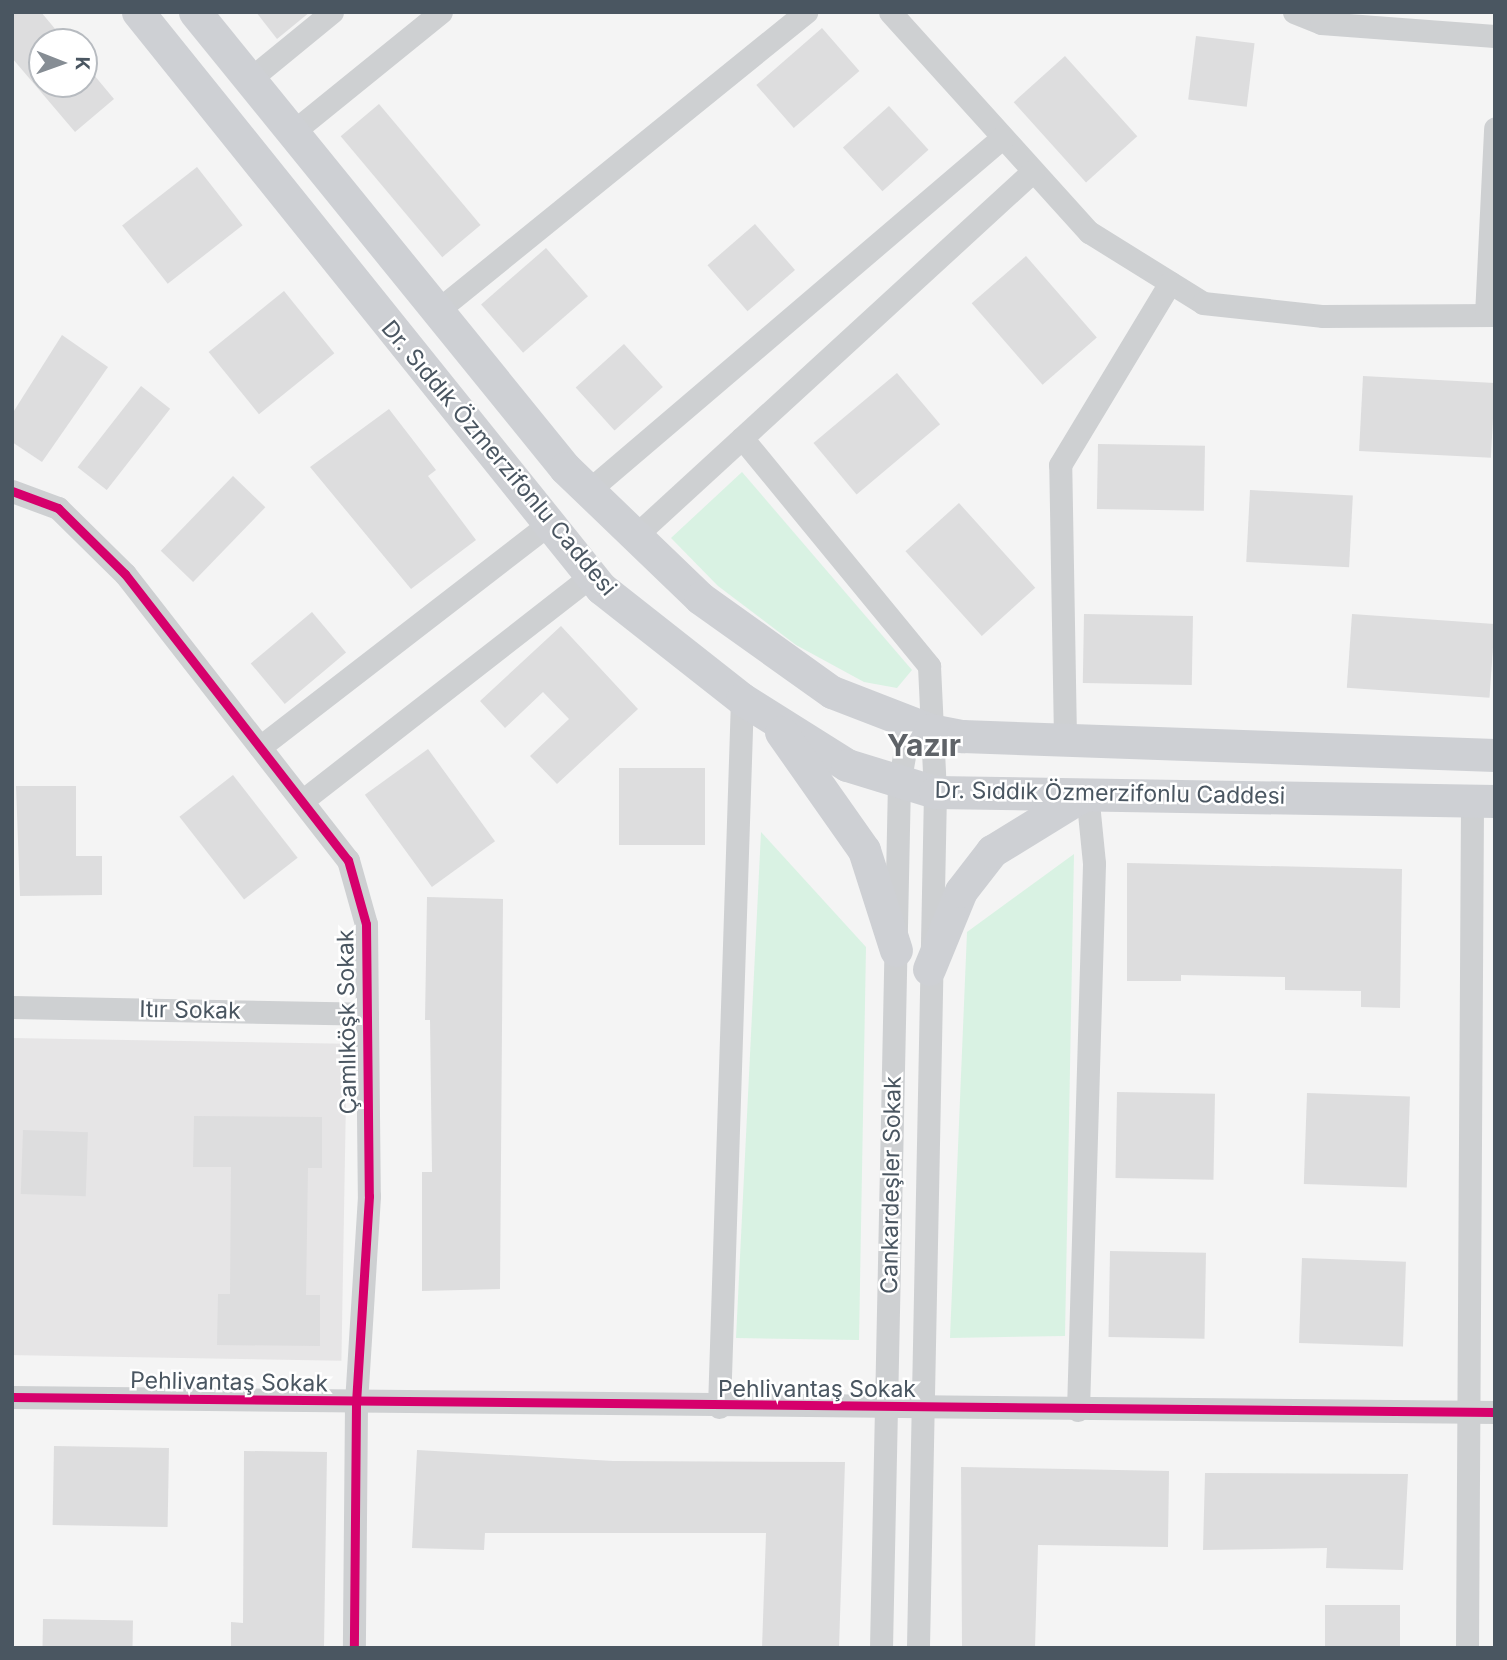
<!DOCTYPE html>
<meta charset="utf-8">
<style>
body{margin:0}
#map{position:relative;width:1507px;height:1660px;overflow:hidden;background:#f4f4f4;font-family:Inter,sans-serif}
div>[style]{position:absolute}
.education>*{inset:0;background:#e6e5e6;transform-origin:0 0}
.green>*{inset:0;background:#d9f2e3}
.building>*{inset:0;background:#ddddde;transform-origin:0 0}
.street>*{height:23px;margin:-11.5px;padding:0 11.5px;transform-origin:11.5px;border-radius:11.5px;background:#ced0d2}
.secondary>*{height:33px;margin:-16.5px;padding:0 16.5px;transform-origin:16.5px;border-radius:16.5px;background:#ced0d4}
.cycleway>*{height:9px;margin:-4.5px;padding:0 4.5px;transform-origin:4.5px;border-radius:4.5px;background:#d6006c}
span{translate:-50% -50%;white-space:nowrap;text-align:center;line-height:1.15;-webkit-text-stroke:5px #fff;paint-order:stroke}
.street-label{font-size:23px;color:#4a5661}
.district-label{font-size:30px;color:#5f6368;font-weight:700}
.frame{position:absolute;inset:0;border:14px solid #4a5661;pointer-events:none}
.north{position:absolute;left:28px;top:28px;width:70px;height:70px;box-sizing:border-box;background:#fff;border:2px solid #b7bbc0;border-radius:50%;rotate:91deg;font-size:19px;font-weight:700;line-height:28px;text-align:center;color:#4a5661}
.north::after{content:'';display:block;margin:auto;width:24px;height:32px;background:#868d94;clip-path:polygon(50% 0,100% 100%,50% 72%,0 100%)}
</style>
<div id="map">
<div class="education">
<div style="left:12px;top:1038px;width:335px;height:317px;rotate:1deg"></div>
</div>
<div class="green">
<div style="clip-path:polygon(742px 472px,912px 670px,897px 688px,864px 682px,796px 645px,718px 586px,671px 538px)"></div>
<div style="clip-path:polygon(761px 832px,866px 947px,859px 1340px,736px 1338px)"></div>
<div style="clip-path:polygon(1074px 854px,1065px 1336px,950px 1338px,967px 932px)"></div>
</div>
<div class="building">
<div style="clip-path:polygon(12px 12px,41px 12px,66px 42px,42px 42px,42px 84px,84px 84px,84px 63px,114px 99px,75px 132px,12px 58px)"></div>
<div style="clip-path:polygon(256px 12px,310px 12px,277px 39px)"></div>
<div style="left:822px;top:28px;width:57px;height:87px;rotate:49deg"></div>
<div style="left:1196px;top:36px;width:59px;height:64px;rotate:7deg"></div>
<div style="left:1065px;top:56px;width:108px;height:69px;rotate:48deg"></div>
<div style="left:379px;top:104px;width:158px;height:50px;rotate:50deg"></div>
<div style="left:889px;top:106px;width:59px;height:62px;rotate:48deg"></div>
<div style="left:197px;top:167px;width:74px;height:95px;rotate:52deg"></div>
<div style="left:755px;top:224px;width:61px;height:63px;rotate:49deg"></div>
<div style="left:546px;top:248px;width:64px;height:86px;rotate:49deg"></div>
<div style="left:1026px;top:256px;width:108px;height:72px;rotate:49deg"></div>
<div style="left:284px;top:291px;width:80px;height:97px;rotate:51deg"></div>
<div style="clip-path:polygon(62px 335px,108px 367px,42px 462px,12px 442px,12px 414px)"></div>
<div style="left:624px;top:344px;width:58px;height:65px;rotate:48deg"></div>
<div style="left:897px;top:373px;width:67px;height:109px;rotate:50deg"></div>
<div style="left:1363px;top:376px;width:132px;height:75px;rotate:3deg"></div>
<div style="left:141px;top:386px;width:37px;height:103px;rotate:38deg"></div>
<div style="clip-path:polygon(389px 409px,436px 470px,428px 476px,476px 540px,411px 589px,310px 467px)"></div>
<div style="left:1098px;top:444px;width:107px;height:65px;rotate:1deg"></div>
<div style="left:233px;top:476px;width:45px;height:104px;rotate:44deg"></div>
<div style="left:1250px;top:490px;width:103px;height:72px;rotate:3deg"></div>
<div style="left:959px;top:503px;width:114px;height:72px;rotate:48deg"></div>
<div style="left:312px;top:612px;width:53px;height:80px;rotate:50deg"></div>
<div style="left:1084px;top:614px;width:109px;height:69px;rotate:1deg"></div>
<div style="left:1352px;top:614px;width:143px;height:74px;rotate:4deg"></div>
<div style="clip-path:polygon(561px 626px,638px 709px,557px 784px,530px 756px,569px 719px,543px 692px,505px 728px,480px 701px)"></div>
<div style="left:428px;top:749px;width:114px;height:78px;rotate:54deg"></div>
<div style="left:619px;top:768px;width:86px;height:77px"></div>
<div style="left:233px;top:775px;width:105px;height:68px;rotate:52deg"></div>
<div style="clip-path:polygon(16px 786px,76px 786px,76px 856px,102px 856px,102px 895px,20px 896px)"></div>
<div style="clip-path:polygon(1127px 863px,1402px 869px,1400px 1008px,1361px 1007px,1361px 991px,1285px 990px,1285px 977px,1181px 975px,1181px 981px,1127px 981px)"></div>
<div style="clip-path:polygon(427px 897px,503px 899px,500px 1289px,422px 1291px,422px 1172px,432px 1172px,430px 1020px,425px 1020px)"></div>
<div style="left:1117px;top:1092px;width:98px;height:86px;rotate:1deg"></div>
<div style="left:1307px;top:1093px;width:103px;height:91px;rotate:2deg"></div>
<div style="clip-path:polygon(194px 1116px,322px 1117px,322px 1168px,308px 1168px,306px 1295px,320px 1295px,320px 1346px,217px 1345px,218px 1294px,230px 1294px,231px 1167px,193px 1167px)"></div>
<div style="left:23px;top:1130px;width:65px;height:64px;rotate:2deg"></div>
<div style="left:1110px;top:1251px;width:96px;height:86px;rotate:1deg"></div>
<div style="left:1302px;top:1258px;width:104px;height:85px;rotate:2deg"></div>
<div style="left:54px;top:1446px;width:115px;height:79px;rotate:1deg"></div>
<div style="clip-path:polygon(417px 1450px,613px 1461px,845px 1462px,839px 1648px,762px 1648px,766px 1533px,485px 1533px,484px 1550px,412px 1548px)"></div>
<div style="clip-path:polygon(244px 1451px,327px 1452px,324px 1648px,231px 1648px,231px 1622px,243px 1623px)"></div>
<div style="clip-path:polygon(961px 1467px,1169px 1471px,1168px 1547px,1038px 1545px,1035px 1648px,962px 1648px)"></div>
<div style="clip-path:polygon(1205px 1473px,1408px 1474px,1403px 1570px,1326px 1568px,1327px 1548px,1203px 1550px)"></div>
<div style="left:1325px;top:1605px;width:75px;height:43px"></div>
<div style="left:43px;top:1619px;width:90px;height:29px;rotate:1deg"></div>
</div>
<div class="street">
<div style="left:890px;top:12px;width:297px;rotate:47.9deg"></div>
<div style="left:1089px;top:232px;width:134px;rotate:31.9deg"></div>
<div style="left:1203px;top:303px;width:121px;rotate:6.2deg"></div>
<div style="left:1323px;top:316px;width:172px;rotate:-0.3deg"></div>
<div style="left:1294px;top:12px;width:29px;rotate:22deg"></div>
<div style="left:1321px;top:23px;width:174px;rotate:4.3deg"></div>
<div style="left:250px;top:79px;width:106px;rotate:-39.3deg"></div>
<div style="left:294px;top:131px;width:189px;rotate:-39deg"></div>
<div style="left:438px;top:310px;width:474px;rotate:-39deg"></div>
<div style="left:1486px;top:315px;width:187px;rotate:-87.2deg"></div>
<div style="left:742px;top:438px;width:295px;rotate:50.6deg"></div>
<div style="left:929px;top:666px;width:126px;rotate:87.3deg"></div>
<div style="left:935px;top:792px;width:856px;rotate:91.14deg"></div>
<div style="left:12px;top:491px;width:49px;rotate:20.3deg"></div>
<div style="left:58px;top:508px;width:94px;rotate:44.6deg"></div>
<div style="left:125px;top:574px;width:363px;rotate:52.1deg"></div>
<div style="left:348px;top:860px;width:66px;rotate:74.3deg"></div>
<div style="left:366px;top:924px;width:272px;rotate:89.4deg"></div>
<div style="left:369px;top:1196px;width:208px;rotate:93.6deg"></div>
<div style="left:356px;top:1404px;width:244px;rotate:90.5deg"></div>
<div style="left:588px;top:491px;width:545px;rotate:-40.46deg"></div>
<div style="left:635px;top:536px;width:540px;rotate:-42.52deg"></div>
<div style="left:1065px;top:738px;width:273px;rotate:-91deg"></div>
<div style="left:1060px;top:465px;width:213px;rotate:-58.9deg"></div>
<div style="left:260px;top:747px;width:365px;rotate:-37.7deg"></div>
<div style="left:302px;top:801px;width:366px;rotate:-37.9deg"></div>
<div style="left:12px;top:1007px;width:355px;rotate:1.1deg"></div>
<div style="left:12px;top:1397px;width:1483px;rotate:0.58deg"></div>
<div style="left:719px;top:1407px;width:708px;rotate:-88.14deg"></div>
<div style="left:1078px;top:1410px;width:547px;rotate:-88.32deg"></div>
<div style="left:1094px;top:863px;width:70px;rotate:-95.7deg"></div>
<div style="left:881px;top:1648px;width:864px;rotate:-88.81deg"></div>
<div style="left:899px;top:784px;width:62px;rotate:-79.8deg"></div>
<div style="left:1467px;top:1648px;width:848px;rotate:-89.66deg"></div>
</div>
<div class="secondary">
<div style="left:138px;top:12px;width:739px;rotate:51.21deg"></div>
<div style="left:601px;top:588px;width:179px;rotate:38.2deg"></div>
<div style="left:742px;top:699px;width:124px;rotate:32.2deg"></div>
<div style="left:847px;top:765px;width:92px;rotate:17.1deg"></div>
<div style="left:935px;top:792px;width:560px;rotate:0.92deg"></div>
<div style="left:195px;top:12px;width:587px;rotate:50.94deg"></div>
<div style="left:565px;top:468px;width:187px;rotate:43.9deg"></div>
<div style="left:700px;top:598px;width:162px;rotate:35.5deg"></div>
<div style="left:832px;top:692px;width:105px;rotate:21.2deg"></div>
<div style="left:930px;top:730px;width:33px;rotate:11deg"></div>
<div style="left:962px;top:736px;width:533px;rotate:2.04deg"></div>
<div style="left:781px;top:732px;width:144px;rotate:54.9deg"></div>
<div style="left:864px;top:850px;width:105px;rotate:72.3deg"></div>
<div style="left:929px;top:969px;width:84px;rotate:-67.7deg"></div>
<div style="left:961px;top:891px;width:51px;rotate:-52.2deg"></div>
<div style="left:992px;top:851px;width:107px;rotate:-31.6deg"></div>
</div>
<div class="cycleway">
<div style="left:12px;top:491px;width:49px;rotate:20.3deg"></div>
<div style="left:58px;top:508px;width:94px;rotate:44.6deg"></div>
<div style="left:125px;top:574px;width:363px;rotate:52.1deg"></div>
<div style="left:348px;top:860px;width:66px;rotate:74.3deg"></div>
<div style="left:366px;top:924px;width:272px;rotate:89.4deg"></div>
<div style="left:369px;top:1196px;width:208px;rotate:93.6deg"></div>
<div style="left:356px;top:1404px;width:244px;rotate:90.5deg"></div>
<div style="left:12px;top:1397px;width:1483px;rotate:0.58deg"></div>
</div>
<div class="street-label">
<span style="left:499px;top:458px;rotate:50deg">Dr. Sıddık Özmerzifonlu Caddesi</span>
<span style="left:1110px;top:793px;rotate:1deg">Dr. Sıddık Özmerzifonlu Caddesi</span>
<span style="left:190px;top:1010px;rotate:1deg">Itır Sokak</span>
<span style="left:347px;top:1022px;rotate:-91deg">Çamlıköşk Sokak</span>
<span style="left:891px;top:1185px;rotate:-89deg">Cankardeşler Sokak</span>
<span style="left:229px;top:1382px;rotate:1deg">Pehlivantaş Sokak</span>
<span style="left:817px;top:1389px">Pehlivantaş Sokak</span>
</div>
<div class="district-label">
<span style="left:924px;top:745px">Yazır</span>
</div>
<div class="frame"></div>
<div class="north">K</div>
</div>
